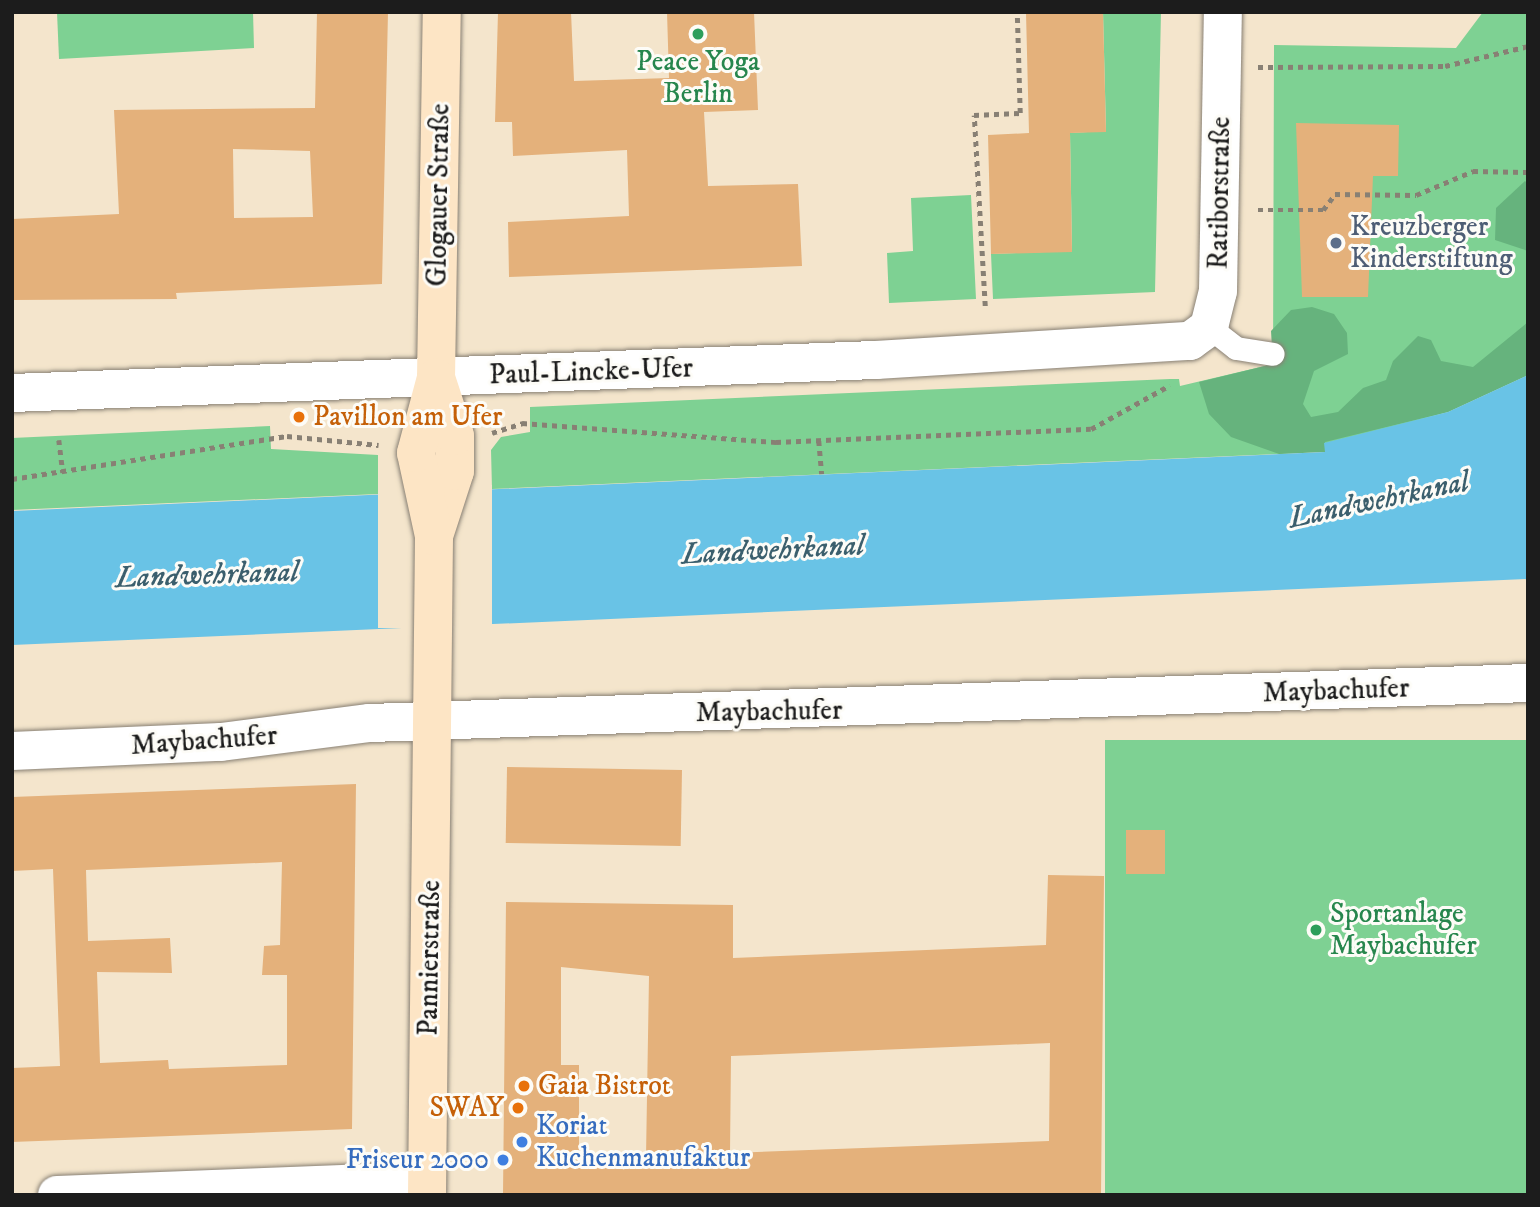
<!DOCTYPE html>
<meta charset="utf-8">
<style>
body{margin:0}
#map{position:relative;width:1540px;height:1207px;overflow:hidden;background:#f4e5cc;font-family:"IM FELL DW Pica",serif}
div>[style]{position:absolute}
.green>*{inset:0;background:#7ed193;transform-origin:0 0}
.forest>*{inset:0;background:#66b37d}
.water>*{inset:0;background:#69c3e6}
.pier>*{inset:0;background:#f4e5cc;transform-origin:0 0}
.building>*{inset:0;background:#e4b17b;transform-origin:0 0}
.path>*{height:4.5px;margin-top:-2.25px;transform-origin:0;background:repeating-linear-gradient(90deg,#888074 0 5px,transparent 0 10px)}
.roads{filter:drop-shadow(0 0 2px #888074) drop-shadow(0 0 2px #888074)}
.lane>*{height:23px;margin:-11.5px;padding:0 11.5px;transform-origin:11.5px;border-radius:11.5px;background:#fff}
.street>*{height:38px;margin:-19px;padding:0 19px;transform-origin:19px;border-radius:19px;background:#fff}
.secondary>*{height:38px;margin:-19px;padding:0 19px;transform-origin:19px;border-radius:19px;background:#fde5c5}
.dots>*{width:19px;height:19px;translate:-50% -50%;box-sizing:border-box;border:4px solid #fdfcf7;border-radius:50%}
span{translate:-50% -50%;white-space:nowrap;text-align:center;line-height:1.15;-webkit-text-stroke:6px #fdfcf7;paint-order:stroke}
.leisure-label{font-size:28px;color:#27864d}
.left{translate:0 -50%;text-align:left}
.street-label{font-size:28px;color:#1c1c1c}
.service-label{font-size:28px;color:#4e5e75}
.food-label{font-size:28px;color:#c56008}
.right{translate:-100% -50%;text-align:right}
.shop-label{font-size:28px;color:#366cbe}
.water-label{font-size:30px;color:#3b5f6d;font-style:italic}
.frame{position:absolute;inset:0;border:14px solid #1c1c1c;pointer-events:none}
</style>
<div id="map">
<div class="green">
<div style="clip-path:polygon(57px 12px,253px 12px,254px 48px,59px 59px)"></div>
<div style="clip-path:polygon(1103px 12px,1161px 12px,1155px 292px,993px 299px,991px 254px,1072px 251px,1070px 133px,1106px 131px)"></div>
<div style="clip-path:polygon(1483px 12px,1528px 12px,1528px 375px,1448px 412px,1298px 453px,492px 489px,491px 450px,501px 437px,530px 432px,530px 407px,1170px 379px,1179px 379px,1180px 386px,1273px 364px,1274px 45px,1456px 48px)"></div>
<div style="clip-path:polygon(971px 195px,976px 299px,889px 303px,887px 253px,913px 251px,911px 198px)"></div>
<div style="clip-path:polygon(270px 426px,271px 449px,378px 455px,378px 494px,12px 510px,12px 438px)"></div>
<div style="left:1528px;top:740px;width:455px;height:423px;rotate:90deg"></div>
</div>
<div class="forest">
<div style="clip-path:polygon(1525px 181px,1528px 184px,1528px 251px,1495px 240px,1496px 208px)"></div>
<div style="clip-path:polygon(1312px 307px,1334px 314px,1347px 333px,1348px 354px,1314px 371px,1303px 404px,1311px 417px,1338px 412px,1363px 388px,1386px 380px,1393px 361px,1418px 336px,1431px 340px,1441px 361px,1473px 367px,1528px 322px,1528px 375px,1448px 412px,1325px 442px,1325px 452px,1279px 454px,1231px 437px,1209px 414px,1199px 382px,1273px 364px,1271px 331px,1291px 310px)"></div>
</div>
<div class="water">
<div style="clip-path:polygon(1528px 375px,1528px 579px,12px 645px,12px 511px,1325px 452px,1324px 443px,1448px 412px)"></div>
</div>
<div class="pier">
<div style="left:492px;top:485px;width:143px;height:114px;rotate:90deg"></div>
</div>
<div class="building">
<div style="clip-path:polygon(evenodd,317px 12px,388px 12px,382px 284px,176px 293px,177px 299px,12px 300px,12px 219px,119px 214px,114px 110px,315px 108px,317px 12px,233px 149px,310px 151px,313px 217px,234px 218px,233px 149px)"></div>
<div style="clip-path:polygon(498px 12px,571px 12px,574px 81px,669px 78px,667px 12px,754px 12px,758px 110px,704px 112px,708px 186px,798px 184px,802px 266px,509px 277px,508px 222px,629px 216px,627px 150px,513px 156px,512px 122px,495px 122px)"></div>
<div style="clip-path:polygon(1103px 12px,1106px 132px,1070px 133px,1072px 252px,991px 254px,988px 135px,1029px 133px,1026px 13px)"></div>
<div style="clip-path:polygon(1296px 123px,1399px 125px,1398px 176px,1373px 176px,1368px 297px,1302px 297px)"></div>
<div style="left:682px;top:770px;width:76px;height:175px;rotate:91deg"></div>
<div style="clip-path:polygon(evenodd,356px 784px,352px 1129px,12px 1142px,12px 1068px,60px 1066px,53px 869px,12px 871px,12px 797px,356px 784px,282px 862px,280px 945px,264px 946px,262px 975px,287px 975px,287px 1065px,169px 1069px,168px 1060px,100px 1063px,97px 972px,172px 973px,170px 938px,88px 941px,86px 870px,282px 862px)"></div>
<div style="left:1126px;top:830px;width:39px;height:44px"></div>
<div style="clip-path:polygon(evenodd,1048px 875px,1104px 876px,1101px 1195px,503px 1195px,506px 902px,733px 905px,733px 958px,1046px 945px,1048px 875px,561px 967px,649px 976px,646px 1157px,579px 1156px,579px 1065px,561px 1065px,561px 967px,1048px 875px,1050px 1043px,1049px 1141px,730px 1153px,731px 1056px,1050px 1043px)"></div>
</div>
<div class="path">
<div style="left:1258px;top:67px;width:187px;rotate:-0.3deg"></div>
<div style="left:1445px;top:66px;width:85px;rotate:-13.5deg"></div>
<div style="left:1258px;top:210px;width:65px"></div>
<div style="left:1323px;top:210px;width:20px;rotate:-53deg"></div>
<div style="left:1335px;top:194px;width:81px;rotate:0.7deg"></div>
<div style="left:1416px;top:195px;width:62px;rotate:-22.8deg"></div>
<div style="left:1473px;top:171px;width:55px;rotate:1deg"></div>
<div style="left:985px;top:306px;width:191px;rotate:-93.3deg"></div>
<div style="left:974px;top:115px;width:46px;rotate:-2.5deg"></div>
<div style="left:1020px;top:113px;width:101px;rotate:-91.7deg"></div>
<div style="left:492px;top:433px;width:32px;rotate:-18deg"></div>
<div style="left:522px;top:423px;width:255px;rotate:4.3deg"></div>
<div style="left:776px;top:442px;width:315px;rotate:-2.4deg"></div>
<div style="left:1091px;top:429px;width:90px;rotate:-29.1deg"></div>
<div style="left:59px;top:440px;width:33px;rotate:83deg"></div>
<div style="left:819px;top:441px;width:33px;rotate:85deg"></div>
<div style="left:12px;top:479px;width:278px;rotate:-8.9deg"></div>
<div style="left:287px;top:436px;width:92px;rotate:5.6deg"></div>
</div>
<div class="roads">
<div class="lane">
<div style="left:1209px;top:327px;width:34px;rotate:38deg"></div>
<div style="left:1236px;top:348px;width:37px;rotate:9deg"></div>
</div>
<div class="street">
<div style="left:12px;top:393px;width:865px;rotate:-2.19deg"></div>
<div style="left:876px;top:360px;width:315px;rotate:-3.5deg"></div>
<div style="left:1190px;top:341px;width:24px;rotate:-36deg"></div>
<div style="left:1209px;top:327px;width:37px;rotate:-76deg"></div>
<div style="left:1218px;top:291px;width:279px;rotate:-89deg"></div>
<div style="left:12px;top:751px;width:209px;rotate:-2.5deg"></div>
<div style="left:221px;top:742px;width:150px;rotate:-7.3deg"></div>
<div style="left:370px;top:723px;width:1159px;rotate:-1.98deg"></div>
<div style="left:57px;top:1195px;width:370px;rotate:-2.2deg"></div>
</div>
<div class="secondary">
<div style="left:434px;top:536px;width:68px;rotate:-72.1deg"></div>
<div style="left:455px;top:471px;width:35px;rotate:-90deg"></div>
<div style="left:455px;top:436px;width:61px;rotate:-108.1deg"></div>
<div style="left:436px;top:378px;width:366px;rotate:-89.1deg"></div>
<div style="left:427px;top:1195px;width:659px;rotate:-89.39deg"></div>
<div style="left:434px;top:536px;width:85px;rotate:-102.2deg"></div>
<div style="left:416px;top:453px;width:78px;rotate:-75.1deg"></div>
</div>
</div>
<div class="dots">
<div style="left:698px;top:34px;background:#2e9e5b"></div>
<div style="left:1336px;top:243px;background:#5c6f8a"></div>
<div style="left:299px;top:417px;background:#e8710a"></div>
<div style="left:1316px;top:930px;background:#2e9e5b"></div>
<div style="left:524px;top:1086px;background:#e8710a"></div>
<div style="left:518px;top:1108px;background:#e8710a"></div>
<div style="left:522px;top:1142px;background:#3f7fe0"></div>
<div style="left:503px;top:1160px;background:#3f7fe0"></div>
</div>
<div class="leisure-label">
<span style="left:698px;top:78px">Peace Yoga<br>Berlin</span>
<span class="left" style="left:1330px;top:930px">Sportanlage<br>Maybachufer</span>
</div>
<div class="street-label">
<span style="left:1220px;top:193px;rotate:-89deg">Ratiborstraße</span>
<span style="left:439px;top:195px;rotate:-89deg">Glogauer Straße</span>
<span style="left:591px;top:372px;rotate:-2deg">Paul-Lincke-Ufer</span>
<span style="left:1336px;top:691px;rotate:-2deg">Maybachufer</span>
<span style="left:769px;top:712px;rotate:-1deg">Maybachufer</span>
<span style="left:204px;top:741px;rotate:-4deg">Maybachufer</span>
<span style="left:430px;top:958px;rotate:-89deg">Pannierstraße</span>
</div>
<div class="service-label">
<span class="left" style="left:1350px;top:243px">Kreuzberger<br>Kinderstiftung</span>
</div>
<div class="food-label">
<span class="left" style="left:313px;top:417px">Pavillon am Ufer</span>
<span class="left" style="left:538px;top:1086px">Gaia Bistrot</span>
<span class="right" style="left:504px;top:1108px">SWAY</span>
</div>
<div class="shop-label">
<span class="left" style="left:536px;top:1142px">Koriat<br>Kuchenmanufaktur</span>
<span class="right" style="left:489px;top:1160px">Friseur 2000</span>
</div>
<div class="water-label">
<span style="left:1379px;top:501px;rotate:-12deg">Landwehrkanal</span>
<span style="left:773px;top:551px;rotate:-3deg">Landwehrkanal</span>
<span style="left:207px;top:576px;rotate:-2deg">Landwehrkanal</span>
</div>
<div class="frame"></div>
</div>
